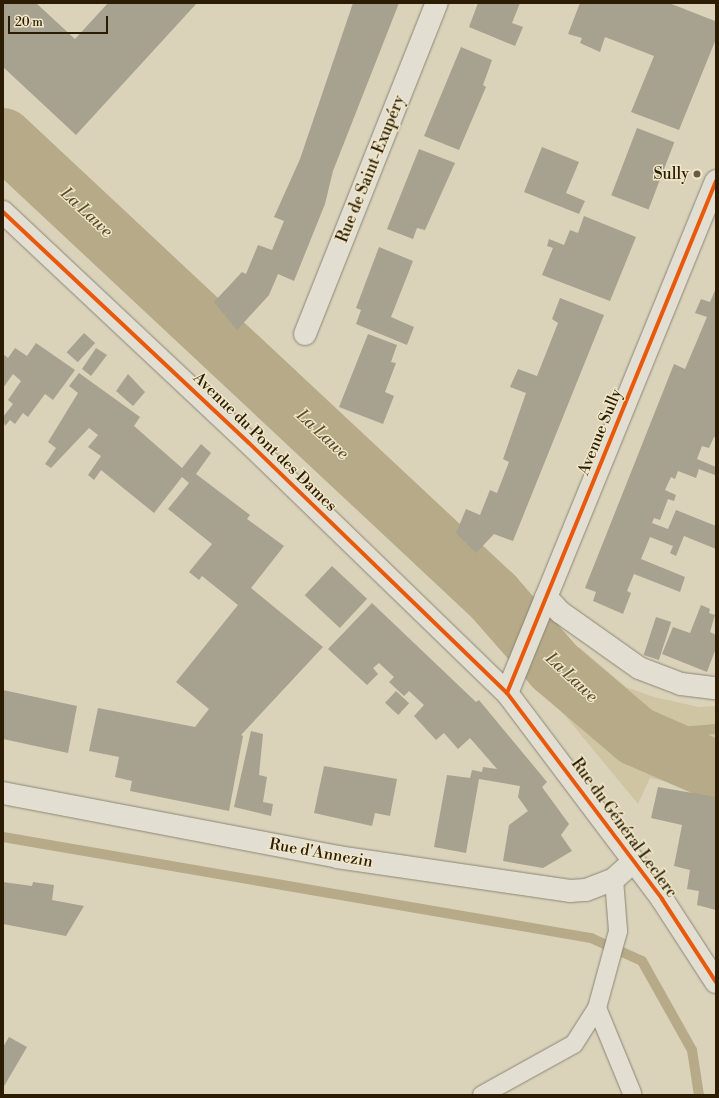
<!DOCTYPE html>
<meta charset="utf-8">
<style>
body{margin:0}
#map{position:relative;width:719px;height:1098px;overflow:hidden;background:#dad3ba;font-family:"Libre Bodoni",serif}
div>[style]{position:absolute}
.green>*{inset:0;background:#d0c5a2}
.stream>*{height:10px;margin:-5px;padding:0 5px;transform-origin:5px;border-radius:5px;background:#b7aa88}
.river>*{height:60px;margin:-30px;padding:0 30px;transform-origin:30px;border-radius:30px;background:#b7aa88}
.building>*{inset:0;background:#a7a18f;transform-origin:0 0}
.roads{filter:drop-shadow(0 0 1px #8c8675) drop-shadow(0 0 1px #8c8675)}
.lane>*{height:18px;margin:-9px;padding:0 9px;transform-origin:9px;border-radius:9px;background:#e2ded2}
.street>*{height:22px;margin:-11px;padding:0 11px;transform-origin:11px;border-radius:11px;background:#e2ded2}
.secondary>*{height:22px;margin:-11px;padding:0 11px;transform-origin:11px;border-radius:11px;background:#e2ded2}
.cycleway>*{height:4px;margin:-2px;padding:0 2px;transform-origin:2px;border-radius:2px;background:#e8590c}
.dots>*{width:11px;height:11px;translate:-50% -50%;box-sizing:border-box;border:2px solid #f0e7c9;border-radius:50%}
span{translate:-50% -50%;white-space:nowrap;text-align:center;line-height:1.15;-webkit-text-stroke:3px #f0e7c9;paint-order:stroke}
.street-label{font-size:16px;color:#2c1c03}
.poi-label{font-size:16px;color:#2c1c03}
.right{translate:-100% -50%;text-align:right}
.water-label{font-size:17px;color:#5e4e30;font-style:italic}
.frame{position:absolute;inset:0;border:4px solid #2c1c03;pointer-events:none}
.scale{position:absolute;left:8px;top:16px;width:100px;height:18px;box-sizing:border-box;border:2px solid #2c1c03;border-top:0;padding-left:5px;font-size:12px;line-height:14px;white-space:nowrap;color:#2c1c03;-webkit-text-stroke:3px #f0e7c9;paint-order:stroke}
</style>
<div id="map">
<div class="green">
<div style="clip-path:polygon(579px 647px,626px 687px,654px 697px,699px 707px,716px 706px,716px 784px,711px 792px,650px 778px,638px 804px,548px 695px)"></div>
</div>
<div class="stream">
<div style="left:636px;top:736px;width:80px;rotate:-5deg"></div>
<div style="left:3px;top:837px;width:597px;rotate:9.75deg"></div>
<div style="left:591px;top:938px;width:56px;rotate:24.3deg"></div>
<div style="left:642px;top:961px;width:102px;rotate:60.7deg"></div>
<div style="left:692px;top:1050px;width:46px;rotate:81.2deg"></div>
</div>
<div class="river">
<div style="left:3px;top:138px;width:671px;rotate:43.07deg"></div>
<div style="left:493px;top:596px;width:94px;rotate:48.9deg"></div>
<div style="left:555px;top:667px;width:106px;rotate:40.4deg"></div>
<div style="left:636px;top:736px;width:87px;rotate:23.6deg"></div>
</div>
<div class="building">
<div style="clip-path:polygon(3px 3px,36px 3px,75px 39px,108px 3px,197px 3px,76px 135px,3px 67px)"></div>
<div style="clip-path:polygon(353px 3px,399px 3px,333px 171px,325px 204px,294px 281px,278px 274px,269px 295px,237px 330px,214px 302px,242px 272px,246px 274px,258px 245px,272px 250px,284px 221px,274px 217px,300px 159px)"></div>
<div style="clip-path:polygon(478px 3px,520px 3px,512px 23px,523px 27px,515px 46px,469px 27px)"></div>
<div style="clip-path:polygon(580px 3px,669px 3px,715px 21px,716px 39px,679px 130px,631px 112px,654px 56px,605px 37px,600px 52px,580px 43px,582px 38px,568px 34px)"></div>
<div style="clip-path:polygon(461px 47px,492px 60px,483px 85px,486px 87px,459px 150px,424px 136px)"></div>
<div style="left:637px;top:128px;width:40px;height:72px;rotate:21deg"></div>
<div style="clip-path:polygon(542px 147px,579px 162px,566px 193px,585px 201px,579px 214px,524px 192px)"></div>
<div style="clip-path:polygon(419px 149px,455px 163px,425px 230px,417px 228px,413px 239px,387px 229px)"></div>
<div style="clip-path:polygon(584px 216px,636px 237px,610px 301px,542px 275px,553px 248px,547px 246px,549px 239px,564px 245px,570px 230px,578px 233px)"></div>
<div style="clip-path:polygon(379px 247px,413px 261px,391px 317px,414px 327px,407px 345px,356px 324px,361px 310px,356px 308px)"></div>
<div style="clip-path:polygon(716px 288px,716px 438px,714px 437px,709px 448px,702px 446px,697px 459px,716px 467px,716px 473px,715px 475px,699px 469px,696px 478px,678px 471px,675px 479px,671px 477px,665px 490px,676px 495px,674px 501px,668px 499px,660px 520px,654px 518px,652px 523px,668px 529px,676px 510px,716px 526px,716px 549px,684px 536px,676px 556px,670px 553px,673px 546px,650px 537px,641px 559px,685px 577px,680px 592px,634px 574px,627px 591px,631px 593px,623px 614px,593px 601px,596px 592px,585px 588px,674px 364px,685px 369px,707px 317px,695px 313px,701px 299px,710px 302px)"></div>
<div style="clip-path:polygon(560px 298px,604px 315px,513px 541px,494px 534px,476px 553px,456px 533px,466px 509px,480px 515px,490px 490px,497px 493px,509px 462px,503px 459px,526px 393px,510px 387px,518px 369px,537px 376px,558px 323px,552px 319px)"></div>
<div style="left:84px;top:333px;width:15px;height:26px;rotate:42deg"></div>
<div style="clip-path:polygon(368px 334px,397px 345px,391px 362px,396px 363px,385px 392px,394px 396px,383px 424px,339px 407px)"></div>
<div style="clip-path:polygon(36px 343px,75px 370px,53px 400px,45px 394px,28px 417px,23px 413px,15px 424px,10px 420px,5px 426px,3px 417px,13px 404px,8px 400px,21px 381px,13px 374px,3px 388px,3px 354px,8px 358px,15px 348px,27px 356px)"></div>
<div style="clip-path:polygon(96px 348px,107px 355px,91px 376px,82px 369px)"></div>
<div style="clip-path:polygon(79px 373px,140px 417px,134px 426px,182px 468px,201px 444px,211px 453px,196px 474px,250px 515px,247px 519px,284px 546px,251px 588px,323px 647px,241px 735px,243px 736px,229px 811px,130px 791px,132px 781px,115px 777px,119px 757px,89px 751px,98px 708px,195px 727px,209px 709px,176px 682px,238px 605px,202px 576px,199px 580px,189px 572px,212px 544px,168px 509px,189px 483px,182px 477px,154px 513px,101px 470px,94px 480px,88px 475px,101px 456px,88px 447px,98px 435px,89px 428px,51px 468px,45px 464px,56px 448px,48px 442px,78px 393px,69px 386px)"></div>
<div style="clip-path:polygon(128px 374px,145px 392px,133px 406px,116px 391px)"></div>
<div style="left:332px;top:566px;width:48px;height:40px;rotate:43deg"></div>
<div style="clip-path:polygon(372px 603px,476px 702px,479px 700px,547px 782px,542px 787px,569px 824px,561px 835px,572px 851px,543px 868px,503px 861px,509px 825px,528px 811px,518px 797px,520px 786px,479px 779px,466px 853px,434px 847px,447px 775px,470px 778px,472px 770px,482px 772px,483px 767px,497px 769px,470px 738px,458px 749px,444px 733px,436px 740px,414px 716px,424px 705px,409px 691px,404px 696px,389px 682px,394px 677px,379px 663px,373px 668px,378px 674px,367px 685px,328px 649px)"></div>
<div style="clip-path:polygon(701px 605px,710px 609px,709px 613px,715px 615px,710px 632px,716px 635px,716px 648px,707px 672px,662px 654px,673px 627px,690px 633px)"></div>
<div style="left:656px;top:617px;width:16px;height:40px;rotate:18deg"></div>
<div style="clip-path:polygon(3px 690px,77px 706px,68px 753px,3px 739px)"></div>
<div style="left:396px;top:691px;width:18px;height:16px;rotate:43deg"></div>
<div style="clip-path:polygon(251px 731px,263px 734px,259px 775px,267px 777px,263px 802px,273px 804px,271px 816px,234px 807px)"></div>
<div style="clip-path:polygon(324px 766px,397px 779px,390px 816px,375px 813px,372px 826px,314px 813px)"></div>
<div style="clip-path:polygon(658px 787px,716px 797px,716px 910px,697px 905px,699px 891px,687px 889px,690px 870px,674px 866px,682px 825px,651px 818px)"></div>
<div style="clip-path:polygon(3px 882px,32px 886px,33px 882px,54px 885px,52px 900px,84px 906px,66px 936px,3px 924px)"></div>
<div style="clip-path:polygon(9px 1037px,27px 1047px,3px 1088px,3px 1047px)"></div>
</div>
<div class="roads">
<div class="lane">
<div style="left:597px;top:1008px;width:92px;rotate:67.6deg"></div>
<div style="left:482px;top:1095px;width:105px;rotate:-29deg"></div>
<div style="left:574px;top:1044px;width:43px;rotate:-57.4deg"></div>
<div style="left:597px;top:1008px;width:80px;rotate:-74.7deg"></div>
<div style="left:618px;top:931px;width:52px;rotate:-94.4deg"></div>
</div>
<div class="street">
<div style="left:305px;top:334px;width:356px;rotate:-68.3deg"></div>
<div style="left:546px;top:597px;width:21px;rotate:47deg"></div>
<div style="left:560px;top:612px;width:97px;rotate:35.3deg"></div>
<div style="left:639px;top:668px;width:45px;rotate:20.9deg"></div>
<div style="left:681px;top:684px;width:35px;rotate:7deg"></div>
<div style="left:3px;top:793px;width:340px;rotate:10.8deg"></div>
<div style="left:337px;top:857px;width:235px;rotate:8.3deg"></div>
<div style="left:570px;top:891px;width:16px;rotate:-4deg"></div>
<div style="left:586px;top:890px;width:30px;rotate:-21deg"></div>
<div style="left:614px;top:879px;width:25px;rotate:-42deg"></div>
</div>
<div class="secondary">
<div style="left:3px;top:212px;width:337px;rotate:43.2deg"></div>
<div style="left:249px;top:443px;width:359px;rotate:44.1deg"></div>
<div style="left:507px;top:693px;width:258px;rotate:53deg"></div>
<div style="left:662px;top:899px;width:99px;rotate:57deg"></div>
<div style="left:507px;top:693px;width:553px;rotate:-67.79deg"></div>
</div>
</div>
<div class="cycleway">
<div style="left:3px;top:212px;width:337px;rotate:43.2deg"></div>
<div style="left:249px;top:443px;width:359px;rotate:44.1deg"></div>
<div style="left:507px;top:693px;width:258px;rotate:53deg"></div>
<div style="left:662px;top:899px;width:99px;rotate:57deg"></div>
<div style="left:507px;top:693px;width:553px;rotate:-67.79deg"></div>
</div>
<div class="dots">
<div style="left:697px;top:174px;background:#695c43"></div>
</div>
<div class="street-label">
<span style="left:371px;top:169px;rotate:-68deg">Rue de Saint-Exupéry</span>
<span style="left:600px;top:432px;rotate:-68deg">Avenue Sully</span>
<span style="left:265px;top:442px;rotate:44deg">Avenue du Pont des Dames</span>
<span style="left:624px;top:828px;rotate:54deg">Rue du Général Leclerc</span>
<span style="left:321px;top:853px;rotate:10deg">Rue d'Annezin</span>
</div>
<div class="poi-label">
<span class="right" style="left:689px;top:174px">Sully</span>
</div>
<div class="water-label">
<span style="left:86px;top:213px;rotate:43deg">La Lawe</span>
<span style="left:322px;top:435px;rotate:43deg">La Lawe</span>
<span style="left:571px;top:678px;rotate:43deg">La Lawe</span>
</div>
<div class="frame"></div>
<div class="scale">20 m</div>
</div>
